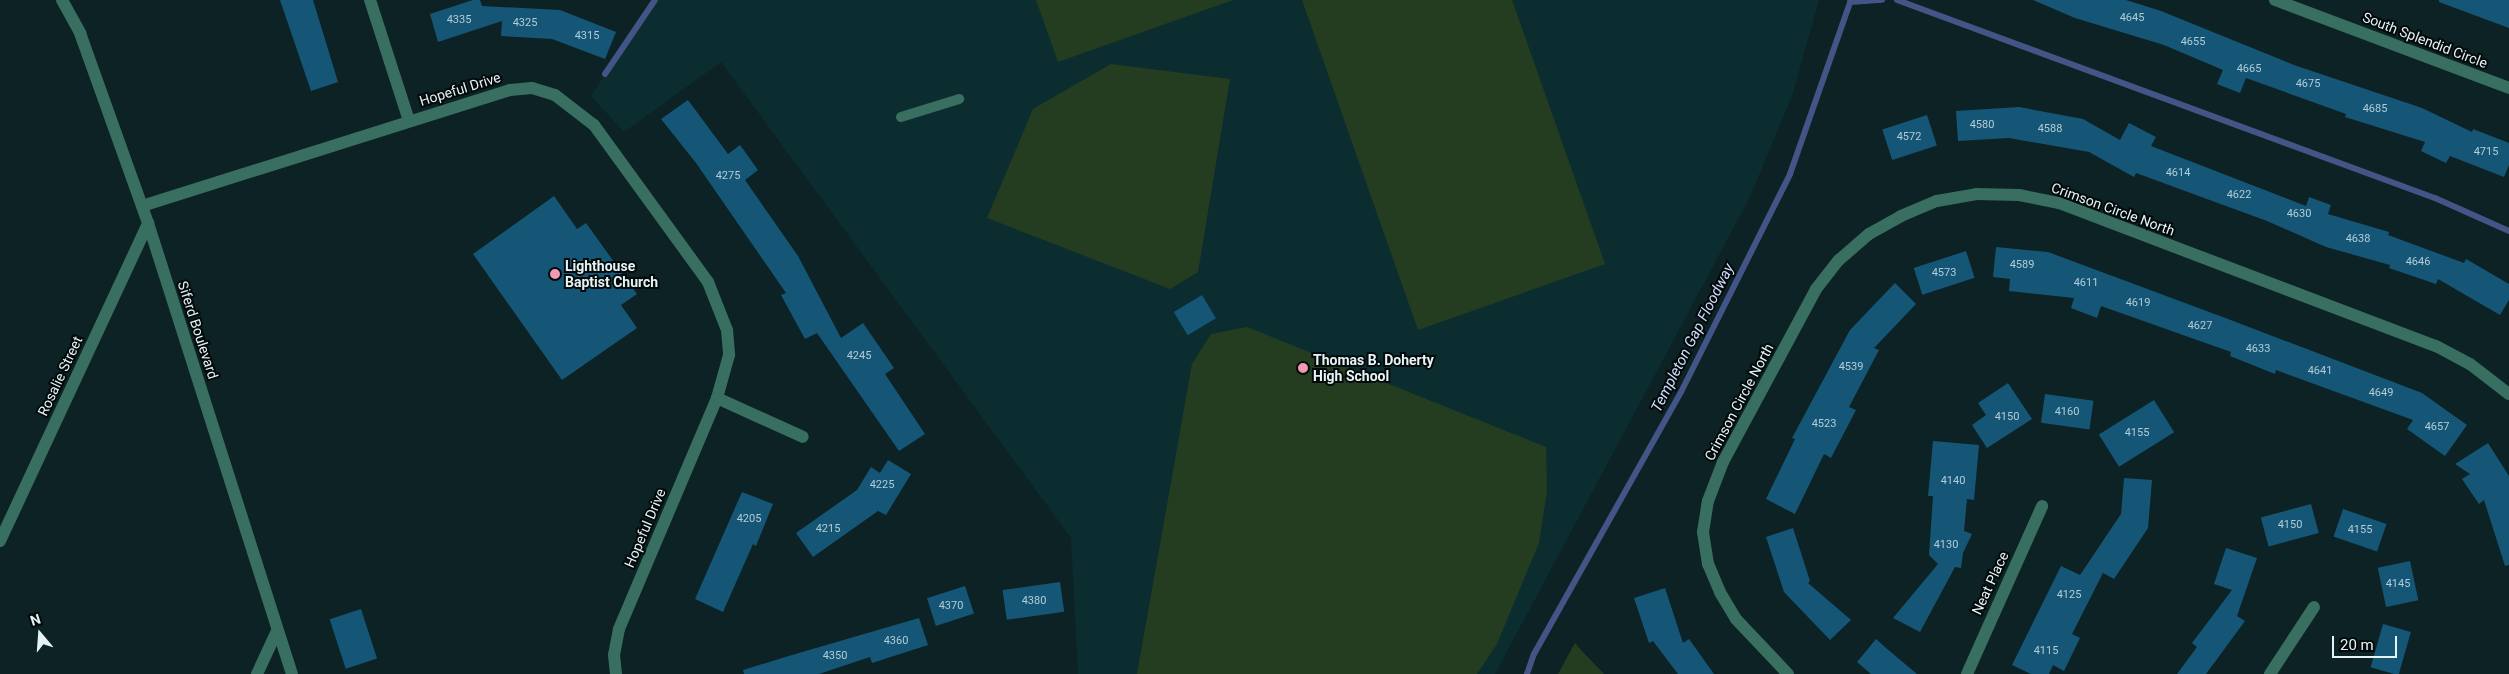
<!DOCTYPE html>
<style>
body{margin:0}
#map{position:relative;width:2509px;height:674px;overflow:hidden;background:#0c2224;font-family:Roboto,sans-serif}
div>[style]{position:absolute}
.built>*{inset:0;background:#0b2d30}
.green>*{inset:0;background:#243d21}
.stream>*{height:6px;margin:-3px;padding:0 3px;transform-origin:3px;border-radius:3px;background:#435586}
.building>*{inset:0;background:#155677;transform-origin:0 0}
.service>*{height:10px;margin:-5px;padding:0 5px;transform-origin:5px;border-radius:5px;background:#386f60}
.minor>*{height:12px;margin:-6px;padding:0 6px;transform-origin:6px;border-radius:6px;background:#386f60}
.dots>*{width:14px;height:14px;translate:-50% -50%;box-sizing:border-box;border:2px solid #030a0b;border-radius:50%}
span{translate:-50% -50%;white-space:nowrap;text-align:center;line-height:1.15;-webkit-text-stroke:4px #030a0b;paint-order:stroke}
.number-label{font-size:11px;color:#b2ccd5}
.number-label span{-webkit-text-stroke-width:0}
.street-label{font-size:14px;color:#e6f3f4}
.poi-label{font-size:14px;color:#e6f3f4;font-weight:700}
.left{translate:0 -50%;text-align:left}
.water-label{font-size:15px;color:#d1ddfd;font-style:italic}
.north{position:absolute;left:15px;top:609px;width:50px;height:50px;-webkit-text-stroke:4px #030a0b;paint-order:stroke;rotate:342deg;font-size:14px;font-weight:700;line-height:20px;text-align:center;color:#e6f3f4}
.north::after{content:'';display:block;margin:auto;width:18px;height:22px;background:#e6f3f4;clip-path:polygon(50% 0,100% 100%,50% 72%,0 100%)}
.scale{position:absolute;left:2332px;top:636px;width:65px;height:22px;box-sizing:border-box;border:2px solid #e6f3f4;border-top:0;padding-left:6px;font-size:15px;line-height:18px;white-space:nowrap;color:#e6f3f4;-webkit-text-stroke:4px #030a0b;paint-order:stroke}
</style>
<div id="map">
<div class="built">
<div style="clip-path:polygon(654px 0,1819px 0,1792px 96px,1750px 197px,1495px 674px,1078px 674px,1071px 538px,721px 62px,624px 132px,591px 96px)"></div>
</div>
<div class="green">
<div style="clip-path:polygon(1036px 0,1233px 0,1058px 62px)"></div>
<div style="clip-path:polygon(1302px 0,1512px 0,1605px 264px,1418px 330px)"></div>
<div style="clip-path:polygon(1111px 64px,1230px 79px,1198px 272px,1170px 289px,987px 218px,1033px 109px)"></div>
<div style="clip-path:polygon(1247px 327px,1546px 447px,1547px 491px,1539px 543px,1497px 644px,1477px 674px,1137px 674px,1192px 364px,1211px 334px)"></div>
<div style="clip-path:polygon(1575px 643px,1582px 651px,1604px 674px,1558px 674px)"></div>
</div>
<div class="stream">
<div style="left:1897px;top:0;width:573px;rotate:20.21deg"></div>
<div style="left:2435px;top:198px;width:81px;rotate:24deg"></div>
<div style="left:1850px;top:2px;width:32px;rotate:-4deg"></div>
<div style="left:605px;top:74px;width:89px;rotate:-56deg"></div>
<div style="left:1527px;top:674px;width:21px;rotate:-71deg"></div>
<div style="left:1534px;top:654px;width:300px;rotate:-60.7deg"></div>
<div style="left:1681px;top:392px;width:244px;rotate:-63.4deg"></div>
<div style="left:1790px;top:174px;width:184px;rotate:-70.7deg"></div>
</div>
<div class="building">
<div style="clip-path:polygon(280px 0,313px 0,338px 82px,311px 91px)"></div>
<div style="clip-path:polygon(473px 0,480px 0,482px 6px,560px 10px,616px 32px,605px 59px,552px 39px,501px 36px,502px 21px,438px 42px,430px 14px)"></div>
<div style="clip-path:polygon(2033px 0,2126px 0,2161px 11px,2294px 65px,2422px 108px,2472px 132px,2473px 129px,2509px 143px,2509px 165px,2504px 177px,2450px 156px,2446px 163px,2421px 151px,2425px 142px,2345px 117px,2346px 114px,2246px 78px,2240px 93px,2217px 84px,2223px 70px,2164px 45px,2075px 18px)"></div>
<div style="clip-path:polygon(2439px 0,2509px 0,2509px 28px,2439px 2px)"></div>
<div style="clip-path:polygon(688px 100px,728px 154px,740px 145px,758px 170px,745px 180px,798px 256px,841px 338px,863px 323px,894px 368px,885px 374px,925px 434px,899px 451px,817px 333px,805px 339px,781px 295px,786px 293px,696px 163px,661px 119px)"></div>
<div style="clip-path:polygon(2019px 107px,2083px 119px,2120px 140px,2129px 123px,2156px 137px,2151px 146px,2306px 206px,2309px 197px,2331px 205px,2328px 214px,2389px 232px,2388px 235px,2464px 263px,2466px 259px,2509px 284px,2509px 300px,2500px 315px,2438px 279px,2436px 284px,2389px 268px,2390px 265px,2326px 247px,2267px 221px,2136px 173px,2134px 177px,2089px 152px,2009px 138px,1958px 141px,1956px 111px)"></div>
<div style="left:1927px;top:115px;width:32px;height:47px;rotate:72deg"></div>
<div style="clip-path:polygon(554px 196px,577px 229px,586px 223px,637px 294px,621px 305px,637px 328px,562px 380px,473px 254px)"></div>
<div style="clip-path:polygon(1996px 247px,2048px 252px,2228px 319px,2422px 393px,2467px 425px,2445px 456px,2407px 429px,2413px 420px,2276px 370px,2275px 374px,2230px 356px,2231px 352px,2101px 306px,2097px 318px,2071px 308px,2074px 298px,2009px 291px,2010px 279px,1993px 277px)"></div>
<div style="left:1966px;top:251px;width:28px;height:55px;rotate:72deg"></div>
<div style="clip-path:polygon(1895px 283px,1916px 304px,1874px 348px,1879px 350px,1849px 407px,1856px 410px,1831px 458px,1824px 454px,1795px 514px,1766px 499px,1795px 439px,1792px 438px,1850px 330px)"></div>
<div style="left:1202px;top:295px;width:27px;height:33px;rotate:59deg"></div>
<div style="clip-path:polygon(2008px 383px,2032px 419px,1987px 448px,1972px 425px,1986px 415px,1978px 403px)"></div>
<div style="left:2045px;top:394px;width:49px;height:29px;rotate:8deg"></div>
<div style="left:2154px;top:400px;width:38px;height:65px;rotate:58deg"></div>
<div style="clip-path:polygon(1933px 441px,1979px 445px,1974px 500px,1967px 499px,1964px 531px,1972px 534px,1963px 553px,1961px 568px,1955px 567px,1920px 632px,1893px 618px,1938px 564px,1929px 555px,1933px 496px,1928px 496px)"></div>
<div style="clip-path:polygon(2488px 443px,2509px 476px,2509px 565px,2505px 566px,2484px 500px,2479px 504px,2462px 479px,2470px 474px,2455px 464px)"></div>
<div style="clip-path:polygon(888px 460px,911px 474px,886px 515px,878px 511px,813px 557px,796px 533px,857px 490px,871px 467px,880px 473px)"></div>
<div style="clip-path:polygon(2124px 478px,2152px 480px,2148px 528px,2114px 579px,2103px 573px,2072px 634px,2080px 638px,2064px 671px,2053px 665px,2049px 674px,2031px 674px,2012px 665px,2061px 566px,2080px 575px,2121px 514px)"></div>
<div style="clip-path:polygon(742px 492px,773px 504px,756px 546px,753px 544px,723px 612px,695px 599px)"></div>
<div style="left:2311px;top:504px;width:30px;height:52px;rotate:75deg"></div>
<div style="left:2343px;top:509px;width:46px;height:29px;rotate:19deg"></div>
<div style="clip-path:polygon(1793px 528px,1810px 581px,1808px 583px,1851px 620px,1830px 640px,1784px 592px,1766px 537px)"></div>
<div style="clip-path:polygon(2226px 548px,2257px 558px,2237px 616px,2245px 621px,2206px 674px,2177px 674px,2197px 647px,2192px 643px,2232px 590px,2214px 584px)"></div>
<div style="left:2410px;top:561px;width:40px;height:33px;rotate:78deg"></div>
<div style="left:1060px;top:582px;width:30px;height:58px;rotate:82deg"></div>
<div style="left:965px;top:586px;width:29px;height:40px;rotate:72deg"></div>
<div style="clip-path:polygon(1665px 588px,1683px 643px,1689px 639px,1714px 674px,1678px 674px,1653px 641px,1649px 643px,1634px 598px)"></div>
<div style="left:361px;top:609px;width:52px;height:33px;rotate:72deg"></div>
<div style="clip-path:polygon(919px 618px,928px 645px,872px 663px,870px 657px,819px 674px,744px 674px,743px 670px,792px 655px)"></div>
<div style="left:2383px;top:624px;width:29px;height:45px;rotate:16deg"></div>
<div style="clip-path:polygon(1876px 639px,1886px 648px,1917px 674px,1871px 674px,1857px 662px)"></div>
</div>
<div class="service">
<div style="left:901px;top:117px;width:61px;rotate:-17.2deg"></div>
</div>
<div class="minor">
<div style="left:62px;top:0;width:38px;rotate:61deg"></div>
<div style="left:80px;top:33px;width:202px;rotate:70.3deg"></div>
<div style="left:148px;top:223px;width:473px;rotate:72.3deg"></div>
<div style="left:370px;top:0;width:127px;rotate:72.1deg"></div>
<div style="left:2275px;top:0;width:250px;rotate:20.6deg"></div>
<div style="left:142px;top:206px;width:386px;rotate:-17.5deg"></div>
<div style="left:510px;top:90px;width:22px;rotate:-5deg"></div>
<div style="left:532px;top:88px;width:24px;rotate:17deg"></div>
<div style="left:555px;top:95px;width:49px;rotate:37.6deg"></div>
<div style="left:594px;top:125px;width:194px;rotate:54deg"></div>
<div style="left:708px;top:282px;width:52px;rotate:68.4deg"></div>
<div style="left:727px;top:330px;width:25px;rotate:85deg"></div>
<div style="left:729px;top:355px;width:45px;rotate:105.6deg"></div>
<div style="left:717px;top:398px;width:251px;rotate:113deg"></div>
<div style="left:619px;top:629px;width:26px;rotate:101deg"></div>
<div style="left:614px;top:655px;width:19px;rotate:84deg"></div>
<div style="left:717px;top:398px;width:94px;rotate:24.4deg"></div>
<div style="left:0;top:541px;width:351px;rotate:-65deg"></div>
<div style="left:257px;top:674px;width:47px;rotate:-65.1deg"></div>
<div style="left:1788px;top:674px;width:76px;rotate:-133.4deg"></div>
<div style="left:1736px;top:619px;width:31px;rotate:-121deg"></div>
<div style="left:1720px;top:592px;width:30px;rotate:-113deg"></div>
<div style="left:1708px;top:564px;width:32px;rotate:-99deg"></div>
<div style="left:1703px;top:532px;width:31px;rotate:-81deg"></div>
<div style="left:1708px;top:501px;width:42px;rotate:-69deg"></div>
<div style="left:1723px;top:462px;width:196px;rotate:-61.7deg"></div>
<div style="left:1816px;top:289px;width:37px;rotate:-52deg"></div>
<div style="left:1839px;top:260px;width:40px;rotate:-41deg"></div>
<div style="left:1869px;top:234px;width:37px;rotate:-29deg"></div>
<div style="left:1901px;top:216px;width:39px;rotate:-23deg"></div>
<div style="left:1937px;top:201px;width:40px;rotate:-10deg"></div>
<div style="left:1976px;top:194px;width:43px;rotate:1.3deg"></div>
<div style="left:2019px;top:195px;width:41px;rotate:11.3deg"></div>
<div style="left:2059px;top:203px;width:403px;rotate:20.8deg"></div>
<div style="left:2436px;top:346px;width:38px;rotate:28deg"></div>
<div style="left:2470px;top:364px;width:49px;rotate:37.6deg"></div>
<div style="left:1967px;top:674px;width:184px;rotate:-65.9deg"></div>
<div style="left:2270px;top:674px;width:80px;rotate:-56.7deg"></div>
</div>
<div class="dots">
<div style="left:555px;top:274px;background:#f19ab2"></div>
<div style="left:1303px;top:368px;background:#f19ab2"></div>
</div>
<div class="number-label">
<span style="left:2132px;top:18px">4645</span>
<span style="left:459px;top:20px">4335</span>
<span style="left:525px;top:23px">4325</span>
<span style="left:587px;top:36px">4315</span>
<span style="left:2193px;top:42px">4655</span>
<span style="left:2249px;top:69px">4665</span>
<span style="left:2308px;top:84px">4675</span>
<span style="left:2375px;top:109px">4685</span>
<span style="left:1982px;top:125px">4580</span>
<span style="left:2050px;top:129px">4588</span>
<span style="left:1909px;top:137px">4572</span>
<span style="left:2486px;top:152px">4715</span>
<span style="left:2178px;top:173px">4614</span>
<span style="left:728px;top:176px">4275</span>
<span style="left:2239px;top:195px">4622</span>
<span style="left:2299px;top:214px">4630</span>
<span style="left:2358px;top:239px">4638</span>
<span style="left:2418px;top:262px">4646</span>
<span style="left:2022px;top:265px">4589</span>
<span style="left:1944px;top:273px">4573</span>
<span style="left:2086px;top:283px">4611</span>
<span style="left:2138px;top:303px">4619</span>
<span style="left:2200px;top:326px">4627</span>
<span style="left:2258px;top:349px">4633</span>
<span style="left:859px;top:356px">4245</span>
<span style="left:1851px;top:367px">4539</span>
<span style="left:2320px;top:371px">4641</span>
<span style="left:2381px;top:393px">4649</span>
<span style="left:2067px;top:412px">4160</span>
<span style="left:2007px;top:417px">4150</span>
<span style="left:1824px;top:424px">4523</span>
<span style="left:2437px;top:427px">4657</span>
<span style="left:2137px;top:433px">4155</span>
<span style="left:1953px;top:481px">4140</span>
<span style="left:882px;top:485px">4225</span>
<span style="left:749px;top:519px">4205</span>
<span style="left:2290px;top:525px">4150</span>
<span style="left:828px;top:529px">4215</span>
<span style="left:2360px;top:530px">4155</span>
<span style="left:1946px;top:545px">4130</span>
<span style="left:2398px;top:584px">4145</span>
<span style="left:2069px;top:595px">4125</span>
<span style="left:1034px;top:601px">4380</span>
<span style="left:951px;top:606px">4370</span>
<span style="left:896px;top:641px">4360</span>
<span style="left:2046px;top:651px">4115</span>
<span style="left:835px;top:656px">4350</span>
</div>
<div class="street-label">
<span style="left:2425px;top:40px;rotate:21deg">South Splendid Circle</span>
<span style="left:460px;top:89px;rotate:-17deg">Hopeful Drive</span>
<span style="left:2113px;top:209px;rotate:20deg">Crimson Circle North</span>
<span style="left:198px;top:330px;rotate:72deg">Siferd Boulevard</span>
<span style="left:60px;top:376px;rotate:-65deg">Rosalie Street</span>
<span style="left:1739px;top:402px;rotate:-62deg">Crimson Circle North</span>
<span style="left:645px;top:528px;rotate:-67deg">Hopeful Drive</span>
<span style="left:1990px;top:583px;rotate:-65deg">Neat Place</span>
</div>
<div class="poi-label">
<span class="left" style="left:565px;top:274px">Lighthouse<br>Baptist Church</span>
<span class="left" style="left:1313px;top:368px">Thomas B. Doherty<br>High School</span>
</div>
<div class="water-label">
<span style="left:1693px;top:338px;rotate:-63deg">Templeton Gap Floodway</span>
</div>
<div class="north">N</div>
<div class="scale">20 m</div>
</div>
